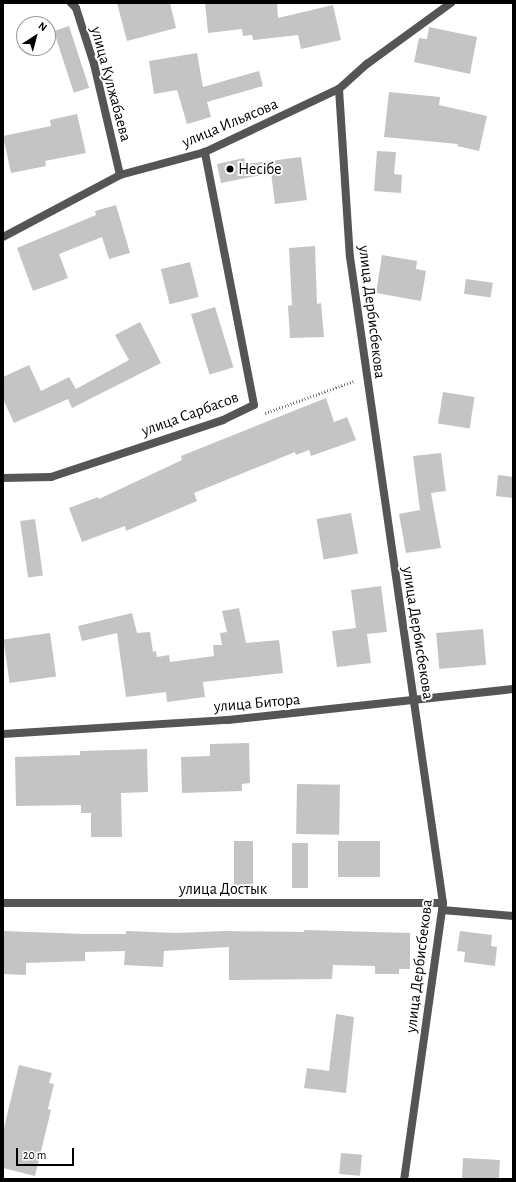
<!DOCTYPE html>
<meta charset="utf-8">
<style>
body{margin:0}
#map{position:relative;width:516px;height:1182px;overflow:hidden;background:#fff;font-family:"Alegreya Sans",sans-serif}
div>[style]{position:absolute}
.building>*{inset:0;background:#c4c4c4;transform-origin:0 0}
.path>*{height:2.5px;margin-top:-1.25px;transform-origin:0;background:repeating-linear-gradient(90deg,#777 0 1px,transparent 0 3px)}
.minor>*{height:8px;margin:-4px;padding:0 4px;transform-origin:4px;border-radius:4px;background:#555}
.dots>*{width:11px;height:11px;translate:-50% -50%;box-sizing:border-box;border:2px solid #fff;border-radius:50%}
span{translate:-50% -50%;white-space:nowrap;text-align:center;line-height:1.15;-webkit-text-stroke:4px #fff;paint-order:stroke}
.street-label{font-size:16px;color:#000}
.poi-label{font-size:16px;color:#000}
.left{translate:0 -50%;text-align:left}
.frame{position:absolute;inset:0;border:4px solid #000;pointer-events:none}
.north{position:absolute;left:16px;top:16px;width:40px;height:40px;box-sizing:border-box;background:#fff;border:1px solid #999;border-radius:50%;rotate:36deg;font-size:11px;font-weight:700;line-height:16px;text-align:center;color:#000}
.north::after{content:'';display:block;margin:auto;width:14px;height:18px;background:#000;clip-path:polygon(50% 0,100% 100%,50% 72%,0 100%)}
.scale{position:absolute;left:16px;top:1148px;width:58px;height:18px;box-sizing:border-box;border:2px solid #000;border-top:0;padding-left:5px;font-size:12px;line-height:14px;white-space:nowrap;color:#000;-webkit-text-stroke:3px #fff;paint-order:stroke}
</style>
<div id="map">
<div class="building">
<div style="clip-path:polygon(117px 3px,170px 3px,176px 28px,127px 41px)"></div>
<div style="clip-path:polygon(205px 3px,277px 3px,278px 18px,333px 5px,341px 40px,301px 49px,298px 35px,253px 40px,252px 35px,243px 36px,242px 29px,208px 33px)"></div>
<div style="left:69px;top:26px;width:65px;height:16px;rotate:72deg"></div>
<div style="clip-path:polygon(429px 27px,477px 37px,470px 74px,414px 62px,419px 38px,427px 39px)"></div>
<div style="clip-path:polygon(197px 53px,203px 87px,259px 71px,263px 86px,207px 102px,211px 117px,187px 124px,177px 90px,154px 94px,149px 61px)"></div>
<div style="clip-path:polygon(389px 92px,440px 97px,439px 105px,487px 116px,479px 151px,457px 146px,458px 144px,384px 137px)"></div>
<div style="clip-path:polygon(77px 114px,86px 153px,45px 161px,46px 166px,11px 173px,3px 136px,51px 126px,50px 120px)"></div>
<div style="clip-path:polygon(377px 151px,396px 152px,394px 174px,402px 175px,401px 193px,374px 191px)"></div>
<div style="clip-path:polygon(301px 157px,307px 200px,275px 204px,271px 173px,221px 183px,217px 164px,244px 158px,246px 164px)"></div>
<div style="clip-path:polygon(116px 205px,130px 253px,109px 259px,102px 237px,59px 254px,68px 278px,33px 291px,17px 248px,96px 215px,95px 211px)"></div>
<div style="clip-path:polygon(315px 246px,317px 304px,321px 303px,324px 337px,290px 338px,288px 306px,292px 305px,289px 248px)"></div>
<div style="clip-path:polygon(382px 255px,417px 261px,416px 269px,426px 271px,421px 301px,376px 293px)"></div>
<div style="left:190px;top:262px;width:36px;height:30px;rotate:76deg"></div>
<div style="left:466px;top:279px;width:27px;height:15px;rotate:8deg"></div>
<div style="left:215px;top:307px;width:63px;height:25px;rotate:73deg"></div>
<div style="clip-path:polygon(140px 322px,161px 363px,72px 408px,68px 399px,14px 423px,3px 399px,3px 377px,29px 365px,41px 391px,69px 377px,76px 389px,129px 360px,115px 335px)"></div>
<div style="left:443px;top:392px;width:32px;height:32px;rotate:9deg"></div>
<div style="clip-path:polygon(326px 398px,334px 422px,347px 417px,356px 440px,311px 456px,309px 450px,296px 455px,295px 452px,194px 493px,197px 501px,126px 531px,125px 526px,82px 542px,69px 508px,98px 497px,99px 499px,182px 460px,181px 456px)"></div>
<div style="clip-path:polygon(441px 453px,446px 491px,431px 493px,441px 548px,406px 553px,399px 514px,420px 510px,413px 456px)"></div>
<div style="clip-path:polygon(498px 475px,513px 477px,513px 498px,496px 496px)"></div>
<div style="left:351px;top:513px;width:41px;height:35px;rotate:80deg"></div>
<div style="left:35px;top:519px;width:57px;height:15px;rotate:82deg"></div>
<div style="clip-path:polygon(381px 586px,387px 632px,367px 634px,371px 663px,337px 667px,332px 631px,356px 628px,351px 590px)"></div>
<div style="clip-path:polygon(239px 608px,246px 643px,279px 640px,283px 673px,203px 682px,205px 697px,167px 702px,166px 692px,126px 697px,117px 633px,82px 641px,78px 626px,132px 613px,137px 633px,150px 632px,153px 652px,156px 651px,157px 657px,169px 655px,170px 662px,214px 656px,213px 645px,222px 645px,220px 633px,227px 632px,222px 611px)"></div>
<div style="left:483px;top:629px;width:36px;height:47px;rotate:85deg"></div>
<div style="left:50px;top:633px;width:44px;height:47px;rotate:82deg"></div>
<div style="clip-path:polygon(249px 743px,250px 783px,242px 784px,242px 791px,182px 793px,181px 757px,210px 756px,210px 744px)"></div>
<div style="clip-path:polygon(147px 749px,148px 792px,121px 793px,122px 837px,91px 837px,91px 813px,81px 813px,81px 805px,16px 806px,15px 757px,80px 755px,80px 751px)"></div>
<div style="left:297px;top:784px;width:43px;height:50px;rotate:1deg"></div>
<div style="left:253px;top:841px;width:46px;height:19px;rotate:90deg"></div>
<div style="left:338px;top:841px;width:42px;height:36px"></div>
<div style="left:292px;top:843px;width:16px;height:45px"></div>
<div style="clip-path:polygon(304px 930px,410px 933px,410px 969px,399px 969px,399px 974px,375px 974px,375px 966px,333px 965px,332px 979px,229px 980px,229px 947px,164px 951px,163px 967px,124px 965px,125px 951px,85px 952px,85px 961px,26px 963px,26px 975px,3px 974px,3px 931px,85px 934px,126px 934px,126px 931px,177px 933px,225px 931px,304px 932px)"></div>
<div style="clip-path:polygon(460px 931px,492px 935px,491px 946px,497px 947px,495px 966px,464px 962px,465px 952px,457px 951px)"></div>
<div style="clip-path:polygon(336px 1014px,354px 1017px,346px 1093px,304px 1088px,307px 1068px,329px 1071px)"></div>
<div style="clip-path:polygon(19px 1065px,52px 1073px,49px 1083px,54px 1084px,48px 1109px,51px 1110px,35px 1176px,3px 1168px,3px 1132px)"></div>
<div style="left:341px;top:1153px;width:21px;height:21px;rotate:5deg"></div>
<div style="left:463px;top:1158px;width:37px;height:21px;rotate:3deg"></div>
</div>
<div class="path">
<div style="left:265px;top:413px;width:95px;rotate:-19.8deg"></div>
</div>
<div class="minor">
<div style="left:71px;top:3px;width:7px;rotate:45deg"></div>
<div style="left:76px;top:8px;width:59px;rotate:72.2deg"></div>
<div style="left:94px;top:64px;width:114px;rotate:76.8deg"></div>
<div style="left:339px;top:89px;width:168px;rotate:86.3deg"></div>
<div style="left:350px;top:257px;width:653px;rotate:81.81deg"></div>
<div style="left:443px;top:903px;width:279px;rotate:98deg"></div>
<div style="left:3px;top:237px;width:132px;rotate:-27.9deg"></div>
<div style="left:120px;top:175px;width:88px;rotate:-15.1deg"></div>
<div style="left:205px;top:152px;width:148px;rotate:-25.2deg"></div>
<div style="left:339px;top:89px;width:38px;rotate:-42deg"></div>
<div style="left:367px;top:64px;width:104px;rotate:-36deg"></div>
<div style="left:3px;top:478px;width:48px;rotate:-1.2deg"></div>
<div style="left:51px;top:477px;width:181px;rotate:-18.3deg"></div>
<div style="left:223px;top:420px;width:34px;rotate:-26deg"></div>
<div style="left:254px;top:405px;width:258px;rotate:-101deg"></div>
<div style="left:3px;top:734px;width:225px;rotate:-3.6deg"></div>
<div style="left:228px;top:720px;width:287px;rotate:-6.2deg"></div>
<div style="left:3px;top:903px;width:440px"></div>
<div style="left:442px;top:910px;width:71px;rotate:4.8deg"></div>
</div>
<div class="dots">
<div style="left:230px;top:169px;background:#000"></div>
</div>
<div class="street-label">
<span style="left:111px;top:84px;rotate:75deg">улица Кулжабаева</span>
<span style="left:230px;top:123px;rotate:-23deg">улица Ильясова</span>
<span style="left:372px;top:312px;rotate:83deg">улица Дербисбекова</span>
<span style="left:190px;top:414px;rotate:-20deg">улица Сарбасов</span>
<span style="left:418px;top:633px;rotate:81deg">улица Дербисбекова</span>
<span style="left:257px;top:703px;rotate:-5deg">улица Битора</span>
<span style="left:223px;top:889px">улица Достык</span>
<span style="left:419px;top:966px;rotate:-83deg">улица Дербисбекова</span>
</div>
<div class="poi-label">
<span class="left" style="left:238px;top:169px">Несібе</span>
</div>
<div class="frame"></div>
<div class="north">N</div>
<div class="scale">20 m</div>
</div>
